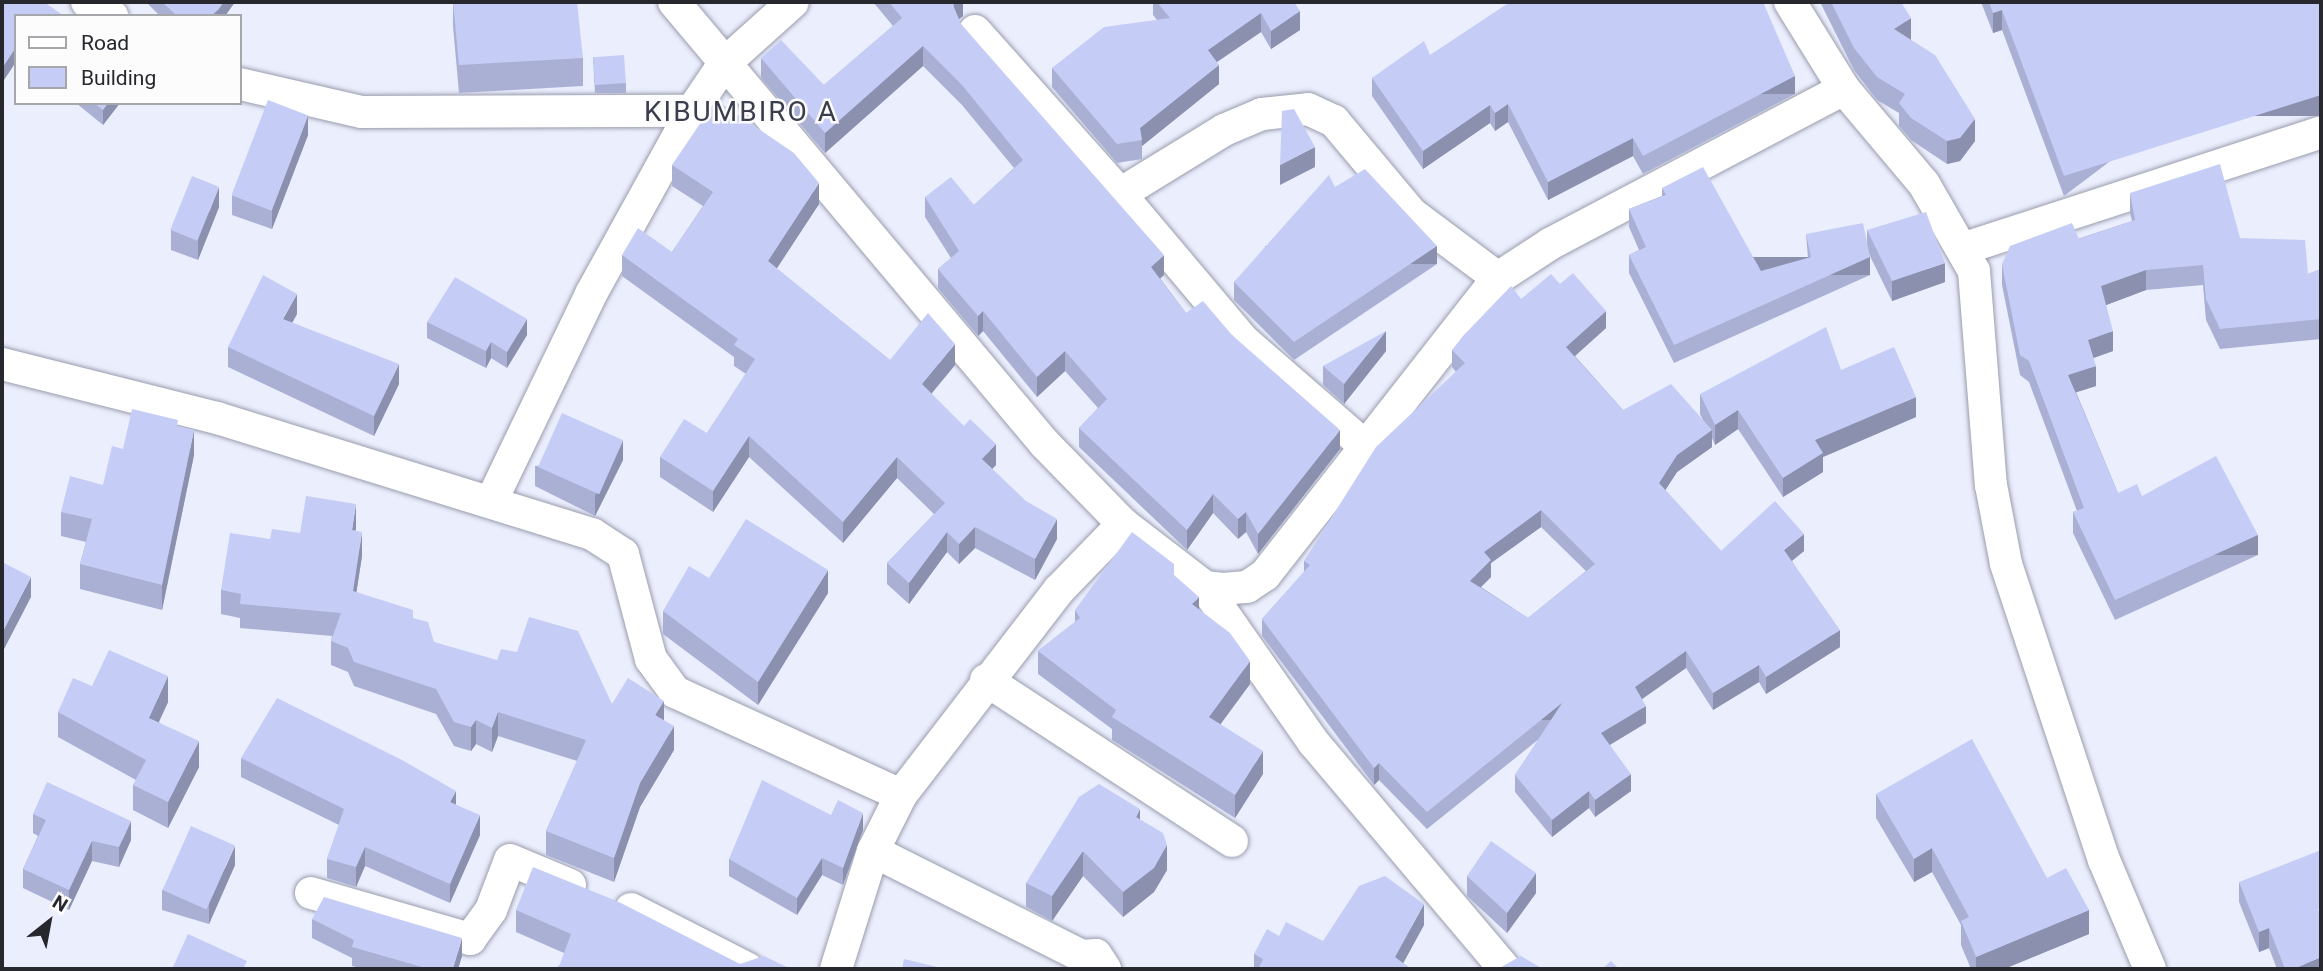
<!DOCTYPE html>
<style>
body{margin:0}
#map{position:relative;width:2323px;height:971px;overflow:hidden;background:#ebeefd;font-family:Roboto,sans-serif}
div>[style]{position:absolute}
.roads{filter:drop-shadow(0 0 2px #999dad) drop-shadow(0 0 2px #999dad)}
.minor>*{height:32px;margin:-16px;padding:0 16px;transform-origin:16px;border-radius:16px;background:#fff}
.wall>*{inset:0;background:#a9b0d4}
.shaded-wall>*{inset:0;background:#8a90ad;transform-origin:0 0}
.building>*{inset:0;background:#c5cdf7;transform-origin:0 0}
span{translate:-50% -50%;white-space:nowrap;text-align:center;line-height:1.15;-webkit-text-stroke:5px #fcfcfc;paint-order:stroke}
.quarter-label{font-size:28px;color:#3a3d4b;letter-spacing:2px}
.frame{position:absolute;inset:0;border:4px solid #26282e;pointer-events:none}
.legend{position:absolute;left:14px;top:14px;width:228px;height:91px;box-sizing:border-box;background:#fcfcfc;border:2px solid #a6a7aa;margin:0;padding:9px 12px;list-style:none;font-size:21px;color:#26282e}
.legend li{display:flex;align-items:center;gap:14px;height:35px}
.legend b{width:35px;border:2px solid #a6a7aa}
.north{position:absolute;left:14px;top:887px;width:70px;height:70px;-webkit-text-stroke:5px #fcfcfc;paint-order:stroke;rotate:31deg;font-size:19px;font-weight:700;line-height:28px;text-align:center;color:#26282e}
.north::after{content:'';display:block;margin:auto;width:24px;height:32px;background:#26282e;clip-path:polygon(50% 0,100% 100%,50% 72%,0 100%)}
</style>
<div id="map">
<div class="roads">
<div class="minor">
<div style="left:87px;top:2px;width:29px;rotate:29deg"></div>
<div style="left:674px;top:2px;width:577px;rotate:49.99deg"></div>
<div style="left:1045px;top:444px;width:112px;rotate:45.7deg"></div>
<div style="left:1123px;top:524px;width:103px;rotate:37.5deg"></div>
<div style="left:1205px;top:587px;width:18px;rotate:6deg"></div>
<div style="left:1223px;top:589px;width:24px;rotate:-5deg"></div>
<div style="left:1247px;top:587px;width:22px;rotate:-34deg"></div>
<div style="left:1265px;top:575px;width:377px;rotate:-51.9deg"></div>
<div style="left:1498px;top:278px;width:62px;rotate:-33.2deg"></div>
<div style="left:1550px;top:244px;width:332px;rotate:-27.8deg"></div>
<div style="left:1790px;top:2px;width:102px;rotate:58.2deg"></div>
<div style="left:1844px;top:89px;width:124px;rotate:49.9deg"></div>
<div style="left:1924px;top:184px;width:100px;rotate:60.1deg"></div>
<div style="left:1974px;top:271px;width:215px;rotate:85.5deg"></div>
<div style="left:1991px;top:485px;width:80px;rotate:79.2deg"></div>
<div style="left:2006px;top:564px;width:312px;rotate:71.7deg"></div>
<div style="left:2104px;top:860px;width:118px;rotate:67.1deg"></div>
<div style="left:975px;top:31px;width:218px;rotate:48.3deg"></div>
<div style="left:1120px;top:194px;width:122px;rotate:-31.6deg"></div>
<div style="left:1224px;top:130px;width:41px;rotate:-22.8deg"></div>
<div style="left:1262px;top:114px;width:46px;rotate:-6.2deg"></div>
<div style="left:1308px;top:109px;width:29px;rotate:25deg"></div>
<div style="left:1334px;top:121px;width:121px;rotate:50deg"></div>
<div style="left:1412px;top:214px;width:107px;rotate:36.7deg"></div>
<div style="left:240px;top:84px;width:124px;rotate:13deg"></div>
<div style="left:361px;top:112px;width:331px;rotate:-0.2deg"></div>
<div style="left:1120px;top:194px;width:192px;rotate:49.9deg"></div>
<div style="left:1244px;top:341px;width:163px;rotate:41deg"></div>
<div style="left:1965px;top:248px;width:374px;rotate:-18deg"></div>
<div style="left:2px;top:364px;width:222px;rotate:14.1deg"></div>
<div style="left:217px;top:418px;width:393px;rotate:17.2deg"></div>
<div style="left:592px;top:534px;width:37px;rotate:33deg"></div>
<div style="left:623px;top:554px;width:109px;rotate:75.1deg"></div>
<div style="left:651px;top:659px;width:41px;rotate:54deg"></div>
<div style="left:675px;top:692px;width:248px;rotate:24.5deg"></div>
<div style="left:491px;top:502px;width:231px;rotate:-64.3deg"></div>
<div style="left:591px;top:294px;width:209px;rotate:-61.1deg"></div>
<div style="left:692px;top:111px;width:55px;rotate:-56deg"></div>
<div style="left:723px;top:65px;width:94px;rotate:-42deg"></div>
<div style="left:1205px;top:587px;width:190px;rotate:55.1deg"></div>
<div style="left:1314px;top:743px;width:296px;rotate:49.8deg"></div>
<div style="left:986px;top:680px;width:294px;rotate:33.2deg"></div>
<div style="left:873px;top:851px;width:234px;rotate:26.7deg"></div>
<div style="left:1082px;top:956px;width:14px;rotate:-4deg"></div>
<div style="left:1096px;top:955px;width:17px;rotate:57deg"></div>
<div style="left:311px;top:893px;width:166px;rotate:16.1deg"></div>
<div style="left:470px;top:939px;width:36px;rotate:-54deg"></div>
<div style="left:491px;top:910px;width:53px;rotate:-69.2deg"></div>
<div style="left:510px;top:860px;width:65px;rotate:22.6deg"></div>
<div style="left:631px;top:909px;width:131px;rotate:27.1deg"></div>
<div style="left:836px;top:969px;width:124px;rotate:-72.6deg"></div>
<div style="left:873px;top:851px;width:63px;rotate:-63.4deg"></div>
<div style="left:901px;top:795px;width:259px;rotate:-52.4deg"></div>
<div style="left:1059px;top:590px;width:92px;rotate:-45.9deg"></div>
</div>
</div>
<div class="wall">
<div style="clip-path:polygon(146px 2px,235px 2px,225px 16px,160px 16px)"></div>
<div style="clip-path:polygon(453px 2px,583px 58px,583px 86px,459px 93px,453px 26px)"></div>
<div style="clip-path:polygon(873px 2px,963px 2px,963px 16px,959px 19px,961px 24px,1164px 275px,1160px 278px,1186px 313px,1232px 335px,1340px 449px,1258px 554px,1246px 532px,1238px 539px,1213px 513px,1187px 550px,1079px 447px,1079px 428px,1098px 408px,1065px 371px,1037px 397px,983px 331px,978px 336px,938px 288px,938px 269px,951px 258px,925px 217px,925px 197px,974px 205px,1014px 168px,962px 105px,923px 66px,825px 153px,761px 78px,761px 58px,824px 85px,893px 26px)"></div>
<div style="clip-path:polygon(1153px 2px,1294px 2px,1300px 30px,1271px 49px,1261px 32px,1217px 62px,1219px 84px,1142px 146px,1142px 159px,1117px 163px,1052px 87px,1052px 68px,1157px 20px,1153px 15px)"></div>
<div style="clip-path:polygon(1820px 2px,1901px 2px,1911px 40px,1975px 141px,1960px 161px,1947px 164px,1911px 140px,1899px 126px,1899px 113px,1877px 100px,1854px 70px)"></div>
<div style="clip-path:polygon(1981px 2px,2321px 2px,2064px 196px,2002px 30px,1993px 33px)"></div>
<div style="clip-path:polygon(1430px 55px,1795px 94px,1643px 174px,1633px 156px,1548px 200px,1508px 122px,1495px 131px,1490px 123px,1423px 169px,1372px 96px,1372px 78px)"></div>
<div style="clip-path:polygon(593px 57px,626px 83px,626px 93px,595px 93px)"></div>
<div style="clip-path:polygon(76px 103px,120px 103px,103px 125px)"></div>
<div style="clip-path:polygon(308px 135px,272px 229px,232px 215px,232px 195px)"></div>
<div style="clip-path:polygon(672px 165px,819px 204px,776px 269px,890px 360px,955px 365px,931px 394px,996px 465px,992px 469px,1057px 539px,1035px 580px,975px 548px,959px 564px,947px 552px,909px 604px,887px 584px,887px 563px,934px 514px,897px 478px,843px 543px,749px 457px,713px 512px,660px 477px,660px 457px,707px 433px,746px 374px,734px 366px,734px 357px,622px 276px,622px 255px,672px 252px,703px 206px,672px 186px)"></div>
<div style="clip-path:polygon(1335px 187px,1437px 264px,1294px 360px,1234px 300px,1234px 282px)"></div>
<div style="clip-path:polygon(1662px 188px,1761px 271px,1808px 258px,1806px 234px,1867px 247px,1867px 230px,1945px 282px,1892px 301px,1868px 252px,1870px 275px,1674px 363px,1629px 273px,1629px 255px,1639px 250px,1629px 227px,1629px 209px,1662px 196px)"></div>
<div style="clip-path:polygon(2130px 193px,2240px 238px,2308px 274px,2321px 269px,2321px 339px,2220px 349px,2206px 320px,2203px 285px,2146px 290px,2106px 305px,2113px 351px,2093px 358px,2096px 386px,2076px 392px,2118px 493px,2142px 496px,2258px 555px,2115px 620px,2073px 533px,2073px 512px,2077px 511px,2029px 382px,2020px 375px,2002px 285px,2002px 264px,2132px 221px,2130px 213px)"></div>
<div style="clip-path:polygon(219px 207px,198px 260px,171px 250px,171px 230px)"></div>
<div style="clip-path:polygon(evenodd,1560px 284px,1606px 328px,1575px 356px,1623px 410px,1703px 420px,1700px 414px,1700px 394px,1841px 370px,1916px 417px,1823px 457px,1823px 472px,1783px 497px,1738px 429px,1715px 445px,1712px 438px,1712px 447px,1677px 472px,1665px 490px,1721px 551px,1804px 551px,1792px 561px,1840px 647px,1766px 694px,1759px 682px,1713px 710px,1686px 668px,1642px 699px,1646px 723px,1610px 745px,1631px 791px,1595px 817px,1589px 808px,1552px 837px,1515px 792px,1515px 775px,1539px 739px,1427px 829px,1379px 780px,1374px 785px,1262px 636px,1262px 619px,1304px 572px,1304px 561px,1456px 372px,1452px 367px,1452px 350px,1560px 284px,1541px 527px,1586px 571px,1528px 618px,1481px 587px,1491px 577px,1491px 563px,1541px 527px)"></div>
<div style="clip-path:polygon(297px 314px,292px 323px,399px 384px,374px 436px,228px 367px,228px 347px)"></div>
<div style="clip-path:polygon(427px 322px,527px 335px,507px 368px,491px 358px,486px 368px,427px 338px)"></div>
<div style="clip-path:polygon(1386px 351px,1344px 404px,1323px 385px,1323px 366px)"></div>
<div style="clip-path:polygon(178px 427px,194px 455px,162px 610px,80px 589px,80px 564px,86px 542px,61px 536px,61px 512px,103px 485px,123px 449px)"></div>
<div style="clip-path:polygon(623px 460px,595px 516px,535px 486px,535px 466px)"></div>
<div style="clip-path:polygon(356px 531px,362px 556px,356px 592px,413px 618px,434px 642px,612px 704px,664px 720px,674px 750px,640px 807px,614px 882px,546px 855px,546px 831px,577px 761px,498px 736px,492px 752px,476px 744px,471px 751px,454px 746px,436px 714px,354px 686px,348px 672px,331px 665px,331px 641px,332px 636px,240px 628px,240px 618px,221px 614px,221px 590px,270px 539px,300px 533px)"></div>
<div style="clip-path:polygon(1174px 575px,1250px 684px,1220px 724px,1263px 774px,1235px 818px,1112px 740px,1112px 729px,1038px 674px,1038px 651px,1075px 622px,1075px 610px)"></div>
<div style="clip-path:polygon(828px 593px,758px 705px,663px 634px,663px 611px)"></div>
<div style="clip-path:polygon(92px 686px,168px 702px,159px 722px,199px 767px,168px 828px,133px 810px,133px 785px,136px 780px,58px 737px,58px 712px)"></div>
<div style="clip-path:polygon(241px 758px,456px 805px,480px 835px,450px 903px,365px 866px,356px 887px,327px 878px,327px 859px,339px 825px,241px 777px)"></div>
<div style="clip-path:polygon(1876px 794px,2047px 878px,2089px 934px,2004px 969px,1971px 969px,1961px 945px,1961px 925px,1932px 872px,1914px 882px,1876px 818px)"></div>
<div style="clip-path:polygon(33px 814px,131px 840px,119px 867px,92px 861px,69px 910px,23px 888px,23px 869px,38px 836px,33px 833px)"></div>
<div style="clip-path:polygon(831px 815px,863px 830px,843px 885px,822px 875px,797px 915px,729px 876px,729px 859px)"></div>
<div style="clip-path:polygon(1140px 820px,1167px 870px,1154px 892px,1123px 917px,1083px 876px,1052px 921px,1026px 907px,1026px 883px)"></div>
<div style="clip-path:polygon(235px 865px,209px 924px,162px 910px,162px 890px)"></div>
<div style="clip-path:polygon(1467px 876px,1536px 893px,1507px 933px,1467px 896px)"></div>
<div style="clip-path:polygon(2239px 882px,2321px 969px,2277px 969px,2269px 948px,2259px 952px,2239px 902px)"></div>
<div style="clip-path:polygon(516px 910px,740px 964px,791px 969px,564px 953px,516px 932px)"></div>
<div style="clip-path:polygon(312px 919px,462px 956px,458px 969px,365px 969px,352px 966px,352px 958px,312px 938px)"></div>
<div style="clip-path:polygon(1424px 925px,1403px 963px,1411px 969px,1254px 969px,1254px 954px,1279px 936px,1323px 941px)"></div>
</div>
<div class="shaded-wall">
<div style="clip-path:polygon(224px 2px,235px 2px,225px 16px,211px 16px)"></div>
<div style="clip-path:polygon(954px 2px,963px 2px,963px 16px,953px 24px)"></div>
<div style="clip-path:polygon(2002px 10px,2002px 30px,1993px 33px,1993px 13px)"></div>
<div style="clip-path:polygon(1300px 11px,1300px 30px,1271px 49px,1271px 31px)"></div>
<div style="clip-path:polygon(1261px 13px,1261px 32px,1208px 68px,1208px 50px)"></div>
<div style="clip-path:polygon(1911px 18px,1911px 41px,1894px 29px)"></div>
<div style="clip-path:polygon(923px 46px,923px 66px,825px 153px,825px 133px)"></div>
<div style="clip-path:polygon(16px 47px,16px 62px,2px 83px,2px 68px)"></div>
<div style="clip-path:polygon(1219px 65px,1219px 84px,1142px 146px,1140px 128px)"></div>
<div style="left:1795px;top:76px;width:18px;height:172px;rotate:90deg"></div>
<div style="left:2321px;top:95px;width:21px;height:269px;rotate:90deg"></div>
<div style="clip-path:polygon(108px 103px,120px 103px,103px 125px,103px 110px)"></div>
<div style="clip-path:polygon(1508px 104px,1508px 122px,1495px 131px,1495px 113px)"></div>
<div style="clip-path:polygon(1490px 105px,1490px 123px,1423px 169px,1423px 151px)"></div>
<div style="clip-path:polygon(308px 115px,308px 135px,272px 229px,272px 210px)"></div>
<div style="clip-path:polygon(1975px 119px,1975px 141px,1960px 161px,1947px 164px,1947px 141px)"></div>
<div style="clip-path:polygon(1633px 138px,1633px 156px,1548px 200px,1548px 182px)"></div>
<div style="clip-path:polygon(1315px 147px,1315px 167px,1280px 185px,1280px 165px)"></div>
<div style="clip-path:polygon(819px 183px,819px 204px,768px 282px,768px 261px)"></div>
<div style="clip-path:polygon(219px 187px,219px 207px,198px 260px,198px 240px)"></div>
<div style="left:1437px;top:246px;width:18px;height:172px;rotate:90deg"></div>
<div style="clip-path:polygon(1164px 255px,1164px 275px,1151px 287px,1151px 267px)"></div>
<div style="left:1870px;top:257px;width:18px;height:215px;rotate:90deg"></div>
<div style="clip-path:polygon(1945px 263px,1945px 282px,1892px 301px,1892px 281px)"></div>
<div style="clip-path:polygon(2146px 270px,2146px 290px,2101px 307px,2101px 286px)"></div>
<div style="clip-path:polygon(297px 294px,297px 314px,283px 339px,283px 319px)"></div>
<div style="clip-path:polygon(983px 311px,983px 331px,978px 336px,978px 316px)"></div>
<div style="clip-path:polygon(1606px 311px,1606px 328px,1566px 364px,1566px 347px)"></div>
<div style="clip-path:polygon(527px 319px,527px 335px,507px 368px,507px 352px)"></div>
<div style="clip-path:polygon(1386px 331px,1386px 351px,1344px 404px,1344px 384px)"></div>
<div style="clip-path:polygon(2113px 331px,2113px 351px,2088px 360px,2088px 340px)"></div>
<div style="clip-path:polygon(491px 342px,491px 358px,486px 368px,486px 351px)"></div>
<div style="clip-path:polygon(955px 344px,955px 365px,922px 405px,922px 384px)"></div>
<div style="clip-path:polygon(1065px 351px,1065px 371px,1037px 397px,1037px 377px)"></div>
<div style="clip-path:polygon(399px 364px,399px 384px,374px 436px,374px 416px)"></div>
<div style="clip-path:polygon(2096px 366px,2096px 386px,2068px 395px,2068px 375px)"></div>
<div style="clip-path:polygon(1916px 397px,1916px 417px,1823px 457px,1823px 472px,1783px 497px,1783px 478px,1815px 440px)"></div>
<div style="clip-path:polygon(1738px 410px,1738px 429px,1715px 445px,1715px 425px)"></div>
<div style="clip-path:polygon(194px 430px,194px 455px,162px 610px,162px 585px)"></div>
<div style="clip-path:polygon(1340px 430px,1340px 449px,1258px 554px,1258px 534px)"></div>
<div style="clip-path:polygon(1712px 430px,1712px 447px,1677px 472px,1659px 500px,1659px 483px,1677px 455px)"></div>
<div style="clip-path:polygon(749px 436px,749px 457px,713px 512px,713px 491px)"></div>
<div style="clip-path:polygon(623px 440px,623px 460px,595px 516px,595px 496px)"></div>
<div style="clip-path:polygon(996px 444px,996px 465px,982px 479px,982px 459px)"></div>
<div style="clip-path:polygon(897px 457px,897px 478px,843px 543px,843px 522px)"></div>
<div style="clip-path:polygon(1213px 494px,1213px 513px,1187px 550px,1187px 530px)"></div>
<div style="clip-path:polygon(356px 504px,356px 528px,352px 554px,352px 530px)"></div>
<div style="clip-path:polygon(1541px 510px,1541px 527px,1491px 563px,1491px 577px,1470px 598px,1470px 581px,1484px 552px)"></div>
<div style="clip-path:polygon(1246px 512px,1246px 532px,1238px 539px,1238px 519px)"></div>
<div style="clip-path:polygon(1057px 519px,1057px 539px,1035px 580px,1035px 559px)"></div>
<div style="clip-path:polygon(975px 527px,975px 548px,959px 564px,959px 544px)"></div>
<div style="clip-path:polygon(362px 532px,362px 556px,353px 615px,353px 591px)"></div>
<div style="clip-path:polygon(947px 532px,947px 552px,909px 604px,909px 583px)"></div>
<div style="clip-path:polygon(1804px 534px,1804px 551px,1784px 567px,1784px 550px)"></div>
<div style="left:2258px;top:535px;width:20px;height:157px;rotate:90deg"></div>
<div style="clip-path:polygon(828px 570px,828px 593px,758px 705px,758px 682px)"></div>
<div style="clip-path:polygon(31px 577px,31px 597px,2px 653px,2px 633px)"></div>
<div style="clip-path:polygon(1199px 597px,1199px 620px,1192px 604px)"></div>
<div style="clip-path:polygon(1840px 630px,1840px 647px,1766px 694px,1766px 677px)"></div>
<div style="clip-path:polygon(1686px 651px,1686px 668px,1635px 704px,1635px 687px)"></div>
<div style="clip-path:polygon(1250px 661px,1250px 684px,1209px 740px,1209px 717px)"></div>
<div style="clip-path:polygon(1759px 665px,1759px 682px,1713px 710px,1713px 693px)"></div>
<div style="clip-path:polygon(168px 676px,168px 702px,149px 743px,149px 718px)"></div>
<div style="clip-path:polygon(664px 701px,664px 725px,655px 715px)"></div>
<div style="left:1562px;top:703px;width:17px;height:174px;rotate:90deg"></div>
<div style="clip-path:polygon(1646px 706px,1646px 723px,1601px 750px,1601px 733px)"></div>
<div style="clip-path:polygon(498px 712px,498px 736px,492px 752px,492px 728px)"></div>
<div style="clip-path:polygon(476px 720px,476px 744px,471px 751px,471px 727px)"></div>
<div style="clip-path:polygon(674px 726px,674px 750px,640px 807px,614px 882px,614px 858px,640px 783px)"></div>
<div style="clip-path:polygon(199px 741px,199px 767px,168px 828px,168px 802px)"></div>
<div style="clip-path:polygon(1263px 751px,1263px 774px,1235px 818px,1235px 795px)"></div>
<div style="clip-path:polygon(1379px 763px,1379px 780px,1374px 785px,1374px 768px)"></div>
<div style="clip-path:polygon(1631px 774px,1631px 791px,1595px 817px,1595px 800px)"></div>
<div style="clip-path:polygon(456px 791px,456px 811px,450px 802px)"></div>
<div style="clip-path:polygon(1589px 791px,1589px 808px,1552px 837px,1552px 820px)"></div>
<div style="clip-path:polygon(1140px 809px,1140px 834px,1136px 817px)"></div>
<div style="clip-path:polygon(863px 813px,863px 830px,843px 885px,843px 868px)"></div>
<div style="clip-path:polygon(480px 815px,480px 835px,450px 903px,450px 884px)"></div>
<div style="clip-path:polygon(131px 821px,131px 840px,119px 867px,119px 847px)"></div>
<div style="clip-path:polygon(92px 841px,92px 861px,69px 910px,69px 890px)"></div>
<div style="clip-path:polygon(1167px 845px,1167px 870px,1154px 892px,1123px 917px,1123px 892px)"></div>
<div style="clip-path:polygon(235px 846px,235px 865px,209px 924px,209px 904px)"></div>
<div style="clip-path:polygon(365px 847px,365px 866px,356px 887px,356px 867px)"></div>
<div style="clip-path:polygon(1932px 848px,1932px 872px,1914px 882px,1914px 859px)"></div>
<div style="clip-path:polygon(1083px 851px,1083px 876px,1052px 921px,1052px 896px)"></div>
<div style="clip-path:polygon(822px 858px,822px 875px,797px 915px,797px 898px)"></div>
<div style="clip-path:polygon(1536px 873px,1536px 893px,1507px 933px,1507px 913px)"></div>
<div style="clip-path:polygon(1424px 904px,1424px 925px,1400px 969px,1395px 957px)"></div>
<div style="clip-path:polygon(2089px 910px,2089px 934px,2004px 969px,1976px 969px,1976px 957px)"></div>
<div style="clip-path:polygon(2269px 928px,2269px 948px,2259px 952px,2259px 932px)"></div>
<div style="clip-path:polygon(462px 938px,462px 956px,458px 969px,453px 969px)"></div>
<div style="clip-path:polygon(2321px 957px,2321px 969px,2294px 969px)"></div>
</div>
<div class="building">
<div style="clip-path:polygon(2px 2px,44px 2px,64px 16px,16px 16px,16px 47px,2px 68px)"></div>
<div style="clip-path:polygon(162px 2px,224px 2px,218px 10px,211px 16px,177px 16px)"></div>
<div style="clip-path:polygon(453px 2px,577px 2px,583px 58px,459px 65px)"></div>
<div style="clip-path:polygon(889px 2px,957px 2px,953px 5px,961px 24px,1164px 255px,1151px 267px,1186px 313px,1203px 301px,1232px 335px,1340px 430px,1258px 534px,1246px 512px,1238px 519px,1213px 494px,1187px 530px,1079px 428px,1107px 399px,1065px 351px,1037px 377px,983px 311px,978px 316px,938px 269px,959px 251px,925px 197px,951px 177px,974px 205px,1023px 160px,962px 85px,923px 46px,825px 133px,761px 58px,781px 40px,824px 85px,902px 18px)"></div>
<div style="clip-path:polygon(1157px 2px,1294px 2px,1300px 11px,1271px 31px,1261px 13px,1208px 50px,1219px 65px,1140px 128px,1142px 140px,1117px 144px,1052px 68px,1104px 27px,1170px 18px)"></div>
<div style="clip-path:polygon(1510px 2px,1763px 2px,1795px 76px,1643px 156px,1633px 138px,1548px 182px,1508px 104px,1495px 113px,1490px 105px,1423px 151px,1372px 78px,1424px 41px,1430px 55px)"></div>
<div style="clip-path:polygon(1831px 2px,1901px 2px,1911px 18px,1894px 29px,1935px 55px,1975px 119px,1960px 138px,1947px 141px,1911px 118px,1899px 103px,1905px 94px,1877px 77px,1854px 48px)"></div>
<div style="clip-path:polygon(1989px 2px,2321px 2px,2321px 95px,2064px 176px,2002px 10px,1993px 13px)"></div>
<div style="left:624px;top:55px;width:28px;height:31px;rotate:86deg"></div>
<div style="left:268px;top:100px;width:43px;height:102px;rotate:21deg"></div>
<div style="clip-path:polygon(716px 100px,794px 153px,819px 183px,768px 261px,890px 360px,928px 313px,955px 344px,922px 384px,964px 426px,970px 419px,996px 444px,982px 459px,1026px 501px,1057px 519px,1035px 559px,975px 527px,959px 544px,947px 532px,909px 583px,887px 563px,945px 503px,897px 457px,843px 522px,749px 436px,713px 491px,660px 457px,684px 419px,707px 433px,755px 359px,734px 345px,738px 339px,622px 255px,638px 228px,672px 252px,713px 192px,672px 165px)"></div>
<div style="clip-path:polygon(94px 103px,108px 103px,103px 110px)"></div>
<div style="clip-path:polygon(1294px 109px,1315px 147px,1280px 165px,1282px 111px)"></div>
<div style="clip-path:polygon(2220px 164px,2240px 238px,2305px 240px,2308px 274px,2321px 269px,2321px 319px,2220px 329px,2206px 299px,2203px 265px,2146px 270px,2101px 286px,2113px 331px,2088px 340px,2096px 366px,2068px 375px,2118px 493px,2137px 484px,2142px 496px,2216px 456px,2258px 535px,2115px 600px,2073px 512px,2084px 508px,2029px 361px,2020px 355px,2002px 264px,2010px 246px,2072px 223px,2079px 239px,2135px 220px,2130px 193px)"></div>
<div style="clip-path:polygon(1703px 167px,1761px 271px,1811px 257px,1806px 234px,1863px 223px,1870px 257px,1674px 345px,1629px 255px,1646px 247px,1629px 209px,1666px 195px,1662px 188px)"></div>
<div style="clip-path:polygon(1365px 169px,1437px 246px,1294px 342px,1234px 282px,1329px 175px,1335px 187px)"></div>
<div style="left:192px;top:176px;width:29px;height:58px;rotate:22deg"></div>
<div style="clip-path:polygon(1926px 212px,1945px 263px,1892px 281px,1867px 230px)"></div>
<div style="clip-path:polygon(evenodd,1573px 273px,1606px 311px,1566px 347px,1623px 410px,1671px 384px,1712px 430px,1677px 455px,1659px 483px,1721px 551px,1775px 501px,1804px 534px,1784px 550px,1840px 630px,1766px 677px,1759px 665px,1713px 693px,1686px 651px,1635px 687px,1646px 706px,1601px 733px,1631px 774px,1595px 800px,1589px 791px,1552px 820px,1515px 775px,1562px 703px,1427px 812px,1379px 763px,1374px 768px,1262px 619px,1310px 565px,1304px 561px,1376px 447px,1465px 363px,1452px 350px,1463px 336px,1511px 286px,1521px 299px,1551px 274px,1560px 284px,1573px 273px,1541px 510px,1595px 564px,1528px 618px,1470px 581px,1491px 560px,1484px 552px,1541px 510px)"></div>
<div style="clip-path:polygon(263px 275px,297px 294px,283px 319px,399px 364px,374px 416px,228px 347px)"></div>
<div style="clip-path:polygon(455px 277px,527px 319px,507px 352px,491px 342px,486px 351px,427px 322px)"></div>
<div style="clip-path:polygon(1826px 327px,1841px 370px,1894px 347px,1916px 397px,1815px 440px,1823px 453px,1783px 478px,1738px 410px,1715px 425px,1700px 394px)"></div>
<div style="clip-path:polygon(1386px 331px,1344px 384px,1323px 366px)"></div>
<div style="clip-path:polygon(132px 409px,178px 420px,177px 426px,194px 430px,162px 585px,80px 564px,92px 519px,61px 512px,70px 476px,103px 485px,112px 446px,123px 449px)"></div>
<div style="left:562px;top:413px;width:67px;height:59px;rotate:24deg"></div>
<div style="clip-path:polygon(306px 496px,356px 504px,352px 530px,362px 532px,353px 591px,413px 610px,413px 618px,428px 622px,434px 642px,497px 660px,501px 649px,517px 652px,529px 617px,578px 631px,612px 704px,628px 678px,664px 701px,655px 715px,674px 726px,640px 783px,614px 858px,546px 831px,586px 740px,498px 712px,492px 728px,476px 720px,471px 727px,454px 722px,436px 689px,354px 662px,348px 648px,331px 641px,341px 613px,240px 604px,241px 594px,221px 590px,230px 533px,270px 539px,272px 529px,300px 533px)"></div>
<div style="clip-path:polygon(746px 519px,828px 570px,758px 682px,663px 611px,689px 566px,709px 578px)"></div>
<div style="clip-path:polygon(1132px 532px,1174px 564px,1174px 575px,1199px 597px,1192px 604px,1230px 633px,1250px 661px,1209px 717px,1263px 751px,1235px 795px,1112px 717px,1116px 710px,1038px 651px,1080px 618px,1075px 610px)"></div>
<div style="clip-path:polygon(2px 562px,31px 577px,2px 633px)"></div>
<div style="clip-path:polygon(109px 650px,168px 676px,149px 718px,199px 741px,168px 802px,133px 785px,146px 760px,58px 712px,73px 678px,92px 686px)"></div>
<div style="clip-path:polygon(277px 698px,402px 760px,456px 791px,450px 802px,480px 815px,450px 884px,365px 847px,356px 867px,327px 859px,344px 809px,241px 758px)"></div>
<div style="clip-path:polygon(1972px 739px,2047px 878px,2066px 868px,2089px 910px,1976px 957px,1961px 921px,1969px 917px,1932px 848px,1914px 859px,1876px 794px)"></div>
<div style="clip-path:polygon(762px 780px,831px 815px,838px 800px,863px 813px,843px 868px,822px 858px,797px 898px,729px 859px)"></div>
<div style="clip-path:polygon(47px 782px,131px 821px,119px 847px,92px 841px,69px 890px,23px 869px,46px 820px,33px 814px)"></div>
<div style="clip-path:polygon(1099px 784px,1140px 809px,1136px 817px,1163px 833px,1167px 845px,1154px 868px,1123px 892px,1083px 851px,1052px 896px,1026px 883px,1079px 797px)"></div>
<div style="left:191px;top:826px;width:48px;height:70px;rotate:24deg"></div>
<div style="clip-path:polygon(1491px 841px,1536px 873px,1507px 913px,1467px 876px)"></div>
<div style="clip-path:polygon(2321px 850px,2321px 908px,2318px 909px,2321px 916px,2321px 957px,2294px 969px,2285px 969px,2269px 928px,2259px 932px,2239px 882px)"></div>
<div style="clip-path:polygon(533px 867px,619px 902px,740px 964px,764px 956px,791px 969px,555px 969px,560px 964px,571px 934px,516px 910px)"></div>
<div style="clip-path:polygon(1385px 876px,1424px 904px,1395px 957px,1411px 969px,1258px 969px,1263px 959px,1254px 954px,1267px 929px,1279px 936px,1286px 922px,1323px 941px,1359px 886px)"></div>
<div style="clip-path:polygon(324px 897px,462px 938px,453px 969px,429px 969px,352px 947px,354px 940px,312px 919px)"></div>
<div style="clip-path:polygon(188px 934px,247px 961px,243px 969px,172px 969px)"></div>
<div style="clip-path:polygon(1521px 956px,1543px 969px,1500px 969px,1503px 966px)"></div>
<div style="clip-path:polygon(904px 959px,946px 969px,902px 969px)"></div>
<div style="clip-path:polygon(1611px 961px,1619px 969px,1602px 969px)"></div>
</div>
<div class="quarter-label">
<span style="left:741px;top:112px">KIBUMBIRO A</span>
</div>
<div class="frame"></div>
<ul class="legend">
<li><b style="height:9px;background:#fff"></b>Road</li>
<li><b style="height:19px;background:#c5cdf7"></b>Building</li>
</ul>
<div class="north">N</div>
</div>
